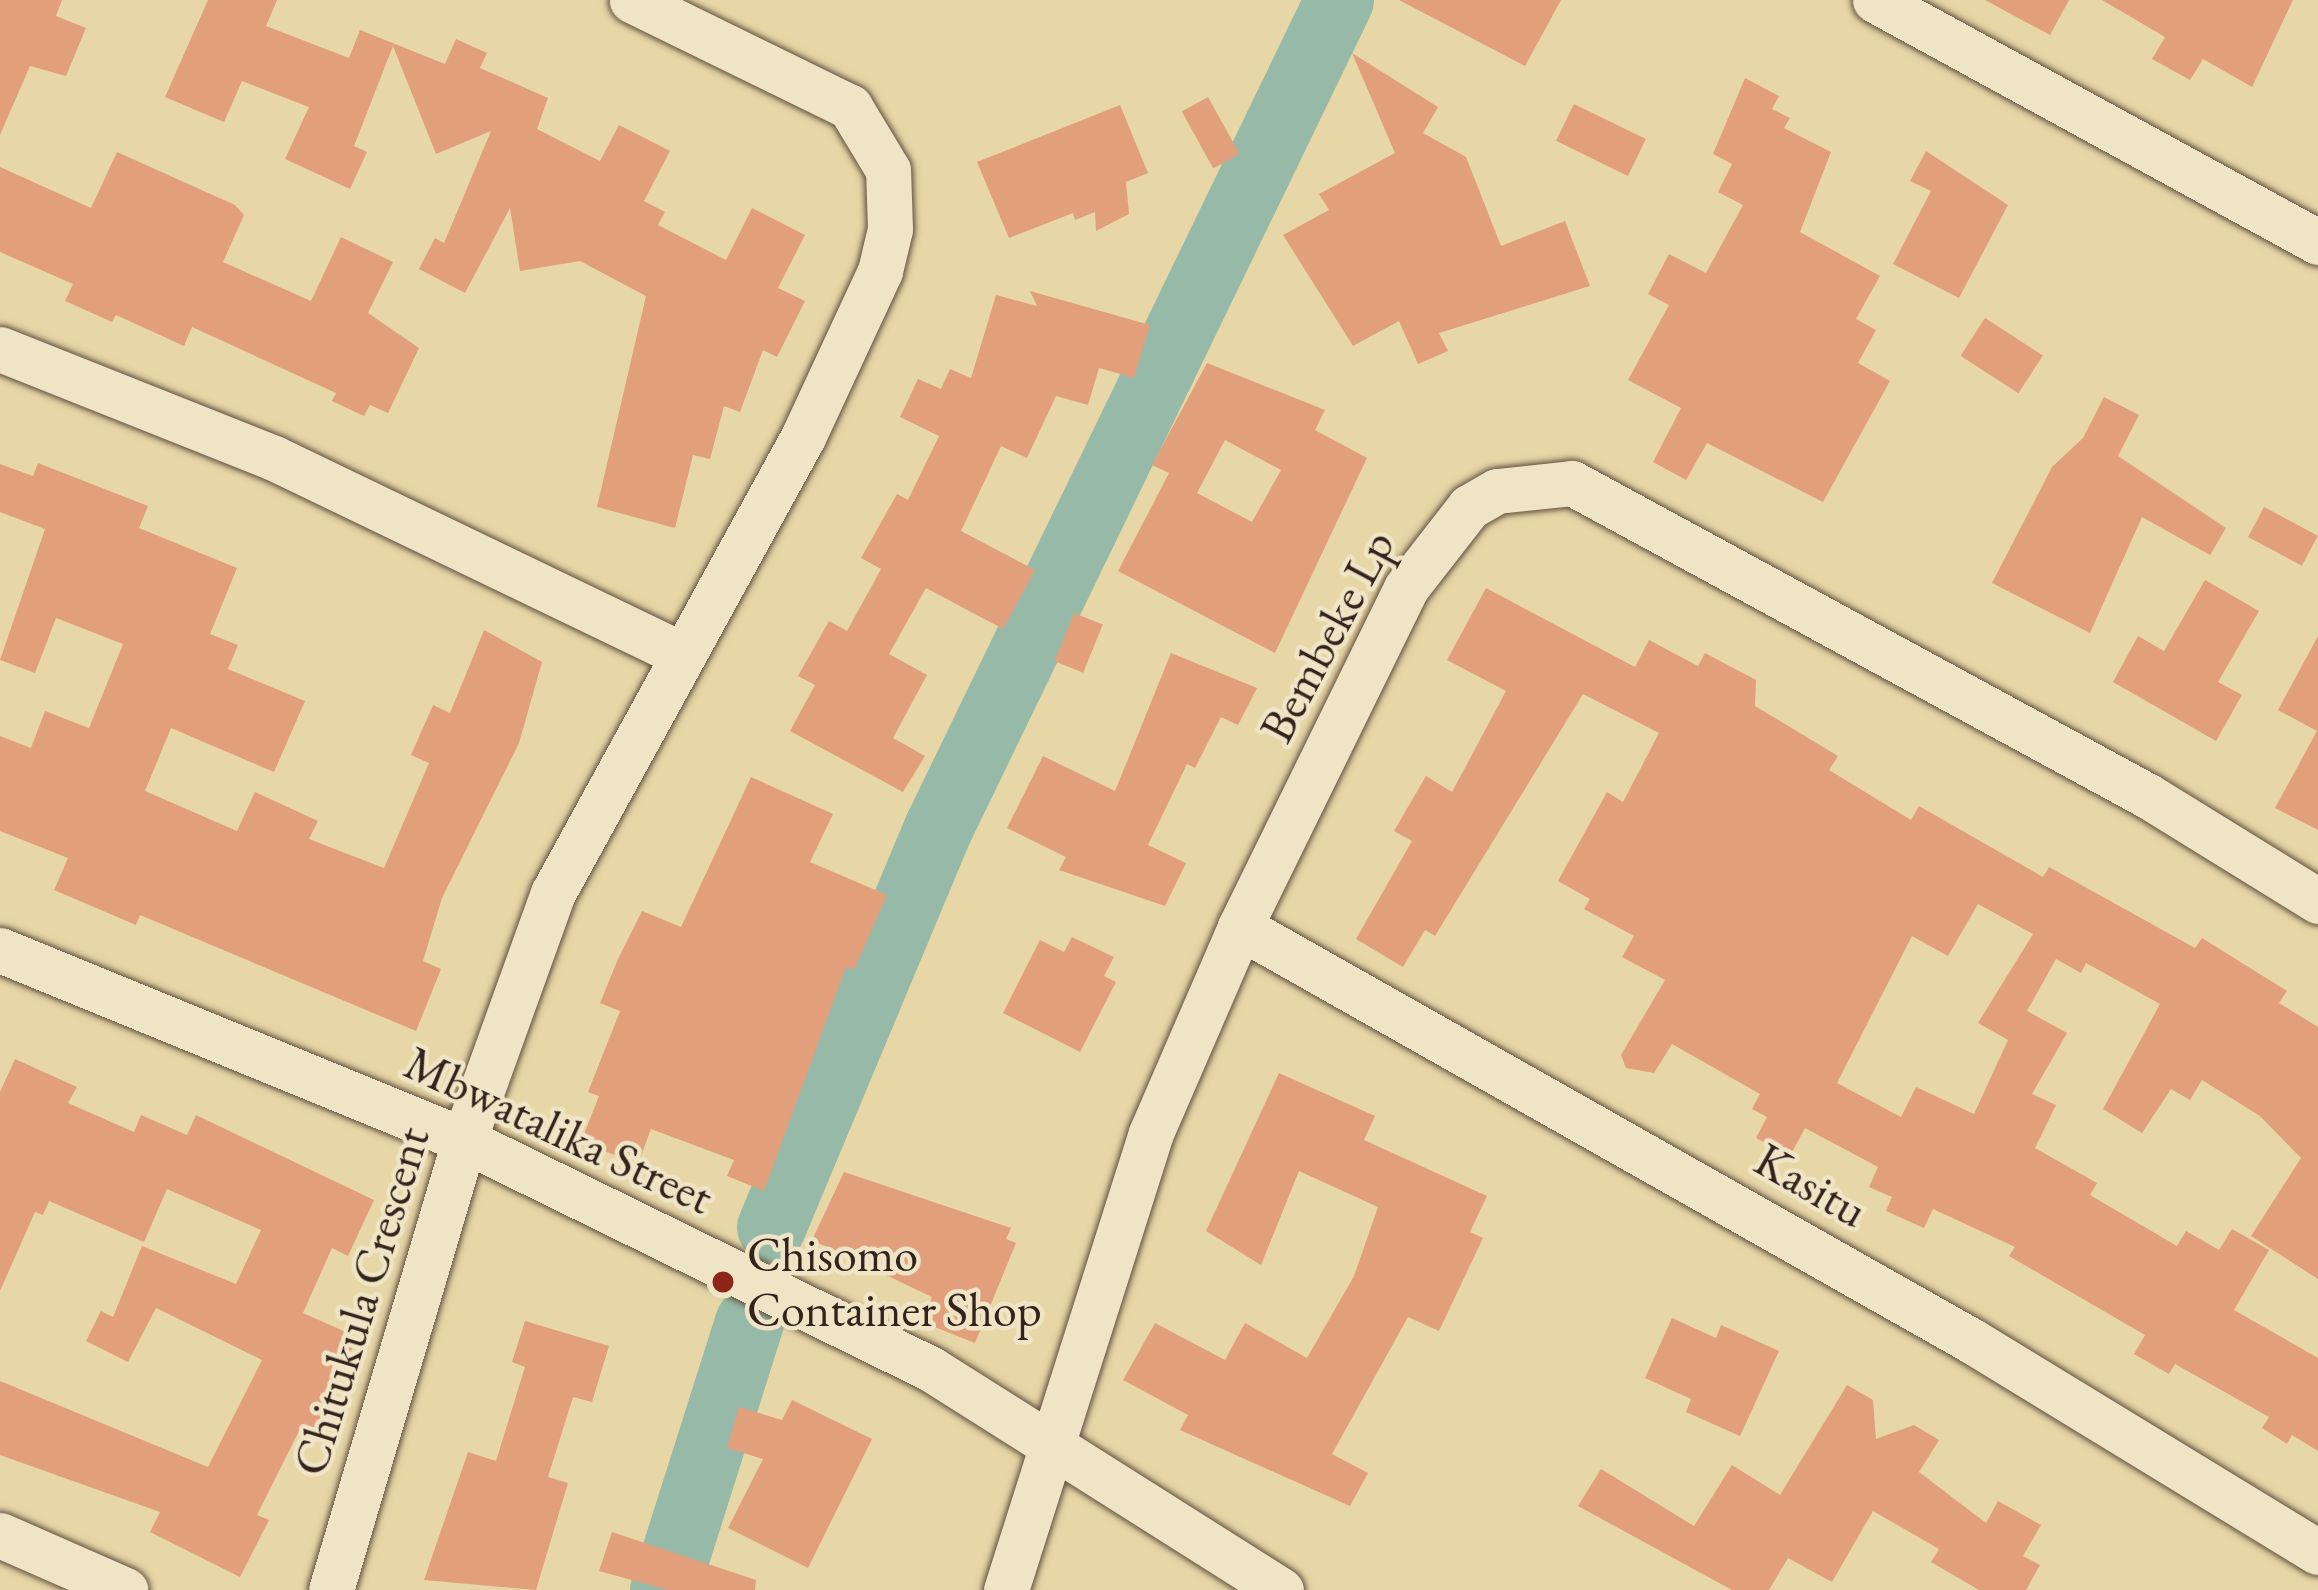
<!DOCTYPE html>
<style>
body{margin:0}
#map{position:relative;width:2318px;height:1590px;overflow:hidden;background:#e7d7a7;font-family:"EB Garamond",serif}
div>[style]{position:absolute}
.river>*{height:69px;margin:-34.5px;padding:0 34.5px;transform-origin:34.5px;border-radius:34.5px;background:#97baa8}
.building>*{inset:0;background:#e29f7c;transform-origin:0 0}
.roads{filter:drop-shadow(0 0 3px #61503f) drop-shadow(0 0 3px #61503f)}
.street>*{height:45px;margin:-22.5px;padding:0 22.5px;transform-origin:22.5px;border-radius:22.5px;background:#efe5c6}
.dots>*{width:33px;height:33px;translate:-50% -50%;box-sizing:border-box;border:6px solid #efe5c6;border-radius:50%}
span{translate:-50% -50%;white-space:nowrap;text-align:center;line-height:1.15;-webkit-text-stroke:9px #efe5c6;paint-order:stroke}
.street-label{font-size:48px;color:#34231c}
.poi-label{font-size:48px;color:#34231c}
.left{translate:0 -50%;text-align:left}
</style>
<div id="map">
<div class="river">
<div style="left:771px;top:1227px;width:433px;rotate:-67.3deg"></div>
<div style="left:938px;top:828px;width:920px;rotate:-64.16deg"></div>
<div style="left:664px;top:1590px;width:281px;rotate:-72.4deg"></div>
</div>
<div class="building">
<div style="clip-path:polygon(0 0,62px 0,56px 16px,86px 28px,66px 76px,30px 66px,0 135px)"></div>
<div style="clip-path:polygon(208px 0,277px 0,266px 26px,349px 58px,360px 30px,445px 64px,456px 39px,487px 53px,480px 68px,548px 98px,537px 129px,600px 161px,619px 125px,670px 151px,644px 201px,665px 212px,658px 225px,726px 260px,752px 208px,805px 235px,778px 288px,805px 301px,777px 357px,763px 350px,740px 412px,724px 406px,710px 459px,693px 455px,675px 528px,597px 507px,646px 296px,580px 261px,520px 271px,510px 208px,465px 293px,419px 269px,435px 238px,444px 243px,491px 131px,436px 154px,393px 46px,354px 146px,367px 152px,350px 189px,285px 159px,309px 107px,242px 81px,224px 122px,165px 97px)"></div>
<div style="clip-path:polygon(1399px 0,1561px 0,1525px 66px)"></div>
<div style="clip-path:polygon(1985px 0,2069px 0,2050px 35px)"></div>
<div style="clip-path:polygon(2102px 0,2293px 0,2252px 87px,2203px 59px,2190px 80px,2152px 59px,2165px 37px)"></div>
<div style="clip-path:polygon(1352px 53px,1438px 107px,1423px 133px,1466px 157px,1501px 246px,1565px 221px,1590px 286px,1439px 333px,1448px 351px,1418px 364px,1399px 321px,1353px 346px,1283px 235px,1329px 210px,1319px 194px,1395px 153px)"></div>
<div style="clip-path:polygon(1745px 78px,1779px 96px,1772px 109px,1790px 118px,1784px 128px,1831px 152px,1800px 232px,1880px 276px,1856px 319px,1876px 330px,1858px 363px,1890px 381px,1823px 502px,1707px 443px,1686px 480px,1653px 462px,1681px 408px,1628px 380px,1669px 305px,1648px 294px,1669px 254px,1706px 273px,1743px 205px,1718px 192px,1732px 164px,1713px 154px)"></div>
<div style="left:1208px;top:97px;width:65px;height:30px;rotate:61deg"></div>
<div style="left:1574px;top:104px;width:80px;height:41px;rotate:26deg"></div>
<div style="clip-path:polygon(1120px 105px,1148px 173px,1126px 182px,1129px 214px,1096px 231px,1095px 212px,1075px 220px,1073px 213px,1009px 238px,977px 162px)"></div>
<div style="clip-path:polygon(1926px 151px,2008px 205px,1959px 298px,1893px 264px,1931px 191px,1910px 181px)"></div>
<div style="clip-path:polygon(117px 152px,235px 205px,244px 215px,223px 262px,311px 301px,341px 237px,393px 262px,368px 313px,419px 348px,388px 413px,370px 405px,364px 416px,332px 401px,336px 393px,192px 327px,184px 346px,116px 315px,112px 322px,65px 301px,73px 284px,0 252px,0 167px,91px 208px)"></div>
<div style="clip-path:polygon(1030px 291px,1150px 325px,1134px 378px,1099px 368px,1088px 405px,1056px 396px,1027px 458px,1001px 446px,961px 531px,1035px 570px,1003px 629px,926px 588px,889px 654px,927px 675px,893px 738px,925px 756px,903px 792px,790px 731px,815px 685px,798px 676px,829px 621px,847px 631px,881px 569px,861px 558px,897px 494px,908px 500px,939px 436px,900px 417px,918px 379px,941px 389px,950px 369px,971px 378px,996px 295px,1037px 306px)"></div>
<div style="left:1985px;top:318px;width:69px;height:45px;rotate:33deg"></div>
<div style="clip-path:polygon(evenodd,1207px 363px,1325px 410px,1315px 430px,1367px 458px,1275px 653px,1118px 571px,1169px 473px,1152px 465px,1207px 363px,1225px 440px,1281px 470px,1252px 522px,1197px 493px,1225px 440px)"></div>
<div style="clip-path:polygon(2104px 397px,2139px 415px,2118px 456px,2226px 528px,2210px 555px,2142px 517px,2090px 633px,1992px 583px,2052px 467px,2083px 438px)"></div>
<div style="clip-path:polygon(38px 463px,148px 506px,139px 528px,237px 568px,210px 634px,238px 645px,228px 669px,305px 701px,274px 772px,171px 728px,145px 791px,237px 831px,255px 792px,318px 821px,309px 839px,384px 868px,429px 763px,411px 755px,433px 705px,450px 713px,484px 630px,542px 662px,519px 743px,442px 898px,423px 961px,441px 969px,416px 1031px,140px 915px,136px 925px,54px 890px,68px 858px,0 831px,0 736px,31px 748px,45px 711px,89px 728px,123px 644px,56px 618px,35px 673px,0 660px,45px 529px,0 512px,0 464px,33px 476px)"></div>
<div style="left:2264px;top:507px;width:61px;height:34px;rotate:28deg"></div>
<div style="clip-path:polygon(2205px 580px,2259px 611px,2218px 682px,2242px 695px,2216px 741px,2113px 682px,2138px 636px,2164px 651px)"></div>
<div style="clip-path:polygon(evenodd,1486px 588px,1635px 667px,1649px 640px,1698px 666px,1705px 653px,1756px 680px,1755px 706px,1838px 756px,1829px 770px,1911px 820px,1919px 806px,2043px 877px,2049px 867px,2195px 948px,2202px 938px,2287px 991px,2279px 1003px,2318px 1027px,2318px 1279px,2251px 1236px,2301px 1158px,2260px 1116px,2202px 1080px,2190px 1100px,2171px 1089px,2142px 1133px,2103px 1109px,2160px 1004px,2086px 963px,2081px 973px,2056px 959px,2027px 1011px,2067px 1033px,2032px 1094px,2056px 1105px,2035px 1148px,2097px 1183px,2090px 1195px,2177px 1246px,2186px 1231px,2219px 1250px,2232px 1229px,2269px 1250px,2234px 1310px,2318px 1358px,2318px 1451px,2292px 1435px,2287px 1444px,2262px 1428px,2269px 1417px,2175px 1364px,2169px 1374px,2134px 1354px,2145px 1335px,2009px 1256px,2015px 1247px,1933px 1209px,1924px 1228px,1886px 1211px,1892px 1197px,1869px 1187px,1878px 1167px,1805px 1128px,1790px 1156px,1756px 1138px,1767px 1117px,1752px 1109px,1760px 1094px,1672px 1044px,1654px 1073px,1626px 1068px,1621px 1055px,1665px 980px,1622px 957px,1634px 936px,1584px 909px,1590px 899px,1558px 881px,1607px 792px,1623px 802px,1659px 733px,1583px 694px,1435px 936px,1425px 930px,1403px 967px,1356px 939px,1412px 841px,1394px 831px,1426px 776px,1452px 792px,1506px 691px,1447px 660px,1486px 588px,1978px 904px,2033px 934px,1978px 1023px,2008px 1040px,1974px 1114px,1916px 1087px,1901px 1117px,1837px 1083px,1912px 936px,1948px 956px,1978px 904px)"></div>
<div style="left:1074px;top:613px;width:31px;height:52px;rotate:22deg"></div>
<div style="clip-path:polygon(2318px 636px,2318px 830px,2275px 808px,2317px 731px,2278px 710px)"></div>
<div style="clip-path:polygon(1171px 653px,1257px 688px,1238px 725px,1221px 717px,1195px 768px,1187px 764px,1148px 845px,1186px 863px,1165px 906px,1059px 870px,1066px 857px,1007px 828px,1043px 756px,1115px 791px)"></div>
<div style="clip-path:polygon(751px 777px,833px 814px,810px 862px,887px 895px,854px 970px,846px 967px,764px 1191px,727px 1176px,734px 1160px,651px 1129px,638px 1164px,581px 1142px,599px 1096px,588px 1092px,620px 1011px,600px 1003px,618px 959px,642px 911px,681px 927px)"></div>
<div style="clip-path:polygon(1072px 937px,1114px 957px,1104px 976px,1116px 982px,1080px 1052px,1003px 1013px,1040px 940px,1064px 952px)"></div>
<div style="clip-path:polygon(15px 1059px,77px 1087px,68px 1103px,134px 1132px,141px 1115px,187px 1135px,196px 1115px,374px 1200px,348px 1256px,332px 1248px,303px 1313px,357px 1337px,315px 1433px,301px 1427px,257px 1515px,269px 1520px,240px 1577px,150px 1532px,160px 1512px,0 1455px,0 1381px,208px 1467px,262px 1360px,156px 1308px,128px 1362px,86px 1341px,101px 1311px,113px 1317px,142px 1246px,236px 1284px,261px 1230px,167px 1189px,144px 1242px,49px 1201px,43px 1215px,35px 1212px,0 1291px,0 1092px)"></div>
<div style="clip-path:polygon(1279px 1073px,1375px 1116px,1364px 1140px,1487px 1196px,1470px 1232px,1483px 1238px,1439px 1331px,1408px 1317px,1332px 1454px,1368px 1473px,1350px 1506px,1180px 1430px,1188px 1415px,1123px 1380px,1155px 1323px,1225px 1360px,1245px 1323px,1307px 1358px,1354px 1276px,1378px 1207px,1299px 1171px,1261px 1265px,1206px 1231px)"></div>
<div style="clip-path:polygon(844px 1172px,1011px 1228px,1006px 1239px,1016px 1243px,975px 1343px,922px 1322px,932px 1297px,812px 1240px)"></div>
<div style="clip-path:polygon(1672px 1318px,1716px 1338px,1721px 1325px,1779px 1351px,1740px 1436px,1686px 1412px,1691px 1399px,1645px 1378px)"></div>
<div style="clip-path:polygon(525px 1321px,609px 1346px,592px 1402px,573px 1397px,548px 1477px,568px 1483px,536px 1590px,424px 1580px,468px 1452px,496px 1461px,525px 1367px,512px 1362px)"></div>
<div style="clip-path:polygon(1847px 1385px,1873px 1400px,1876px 1439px,1914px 1425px,1939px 1440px,1919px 1472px,1986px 1523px,1998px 1501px,2041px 1525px,2023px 1556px,2040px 1565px,2026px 1590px,1979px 1590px,1931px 1562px,1939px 1549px,1873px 1511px,1832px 1582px,1788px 1558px,1769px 1590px,1732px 1590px,1578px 1506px,1601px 1469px,1694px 1526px,1732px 1465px,1780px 1495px)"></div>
<div style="clip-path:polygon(792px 1400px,872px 1439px,808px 1568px,728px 1528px,763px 1459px,727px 1448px,739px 1407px,782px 1420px)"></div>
<div style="clip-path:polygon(612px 1532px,756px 1580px,755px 1590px,668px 1590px,599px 1571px)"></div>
</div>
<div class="roads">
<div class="street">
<div style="left:1875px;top:0;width:505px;rotate:28.65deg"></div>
<div style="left:0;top:349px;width:295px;rotate:21.7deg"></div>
<div style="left:274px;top:458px;width:450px;rotate:25.7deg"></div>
<div style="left:1240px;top:927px;width:841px;rotate:29.49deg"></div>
<div style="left:1972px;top:1341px;width:405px;rotate:31.4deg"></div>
<div style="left:0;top:950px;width:501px;rotate:22.27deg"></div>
<div style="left:464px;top:1140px;width:520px;rotate:26.12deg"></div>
<div style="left:931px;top:1369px;width:414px;rotate:32.3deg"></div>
<div style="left:0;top:1535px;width:137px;rotate:23.7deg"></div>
<div style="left:331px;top:1590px;width:469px;rotate:-73.5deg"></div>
<div style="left:464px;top:1140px;width:263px;rotate:-70.2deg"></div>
<div style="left:553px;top:893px;width:520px;rotate:-61.27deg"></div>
<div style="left:803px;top:437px;width:183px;rotate:-65.1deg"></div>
<div style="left:880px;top:271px;width:43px;rotate:-76.6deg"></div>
<div style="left:890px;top:229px;width:59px;rotate:-91.9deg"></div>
<div style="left:888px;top:170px;width:74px;rotate:-121.1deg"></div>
<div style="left:850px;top:107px;width:243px;rotate:-153.9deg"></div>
<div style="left:1006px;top:1590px;width:479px;rotate:-72.4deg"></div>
<div style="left:1151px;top:1133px;width:224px;rotate:-66.6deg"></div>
<div style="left:1240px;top:927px;width:377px;rotate:-63.9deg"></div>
<div style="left:1406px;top:588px;width:103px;rotate:-52.1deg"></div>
<div style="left:1469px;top:507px;width:32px;rotate:-30deg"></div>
<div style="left:1497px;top:491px;width:75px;rotate:-6.1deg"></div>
<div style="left:1572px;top:483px;width:656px;rotate:28.52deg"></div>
<div style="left:2148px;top:796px;width:200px;rotate:31.7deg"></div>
</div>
</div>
<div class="dots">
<div style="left:723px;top:1282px;background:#8f2418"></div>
</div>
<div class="street-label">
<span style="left:1327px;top:636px;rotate:-62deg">Bembeke Lp</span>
<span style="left:559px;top:1130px;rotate:25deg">Mbwatalika Street</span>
<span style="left:1811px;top:1185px;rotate:30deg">Kasitu</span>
<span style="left:361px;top:1301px;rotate:-73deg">Chitukula Crescent</span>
</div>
<div class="poi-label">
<span class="left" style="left:747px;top:1282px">Chisomo<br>Container Shop</span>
</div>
</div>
